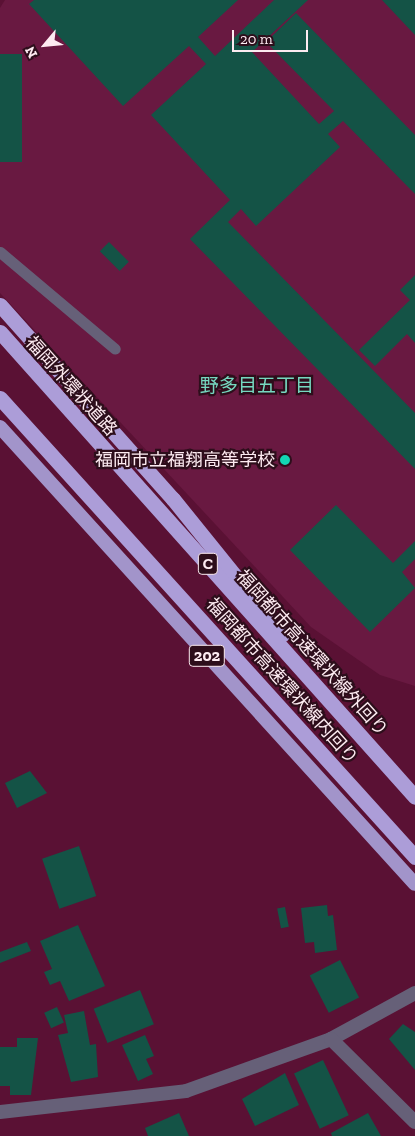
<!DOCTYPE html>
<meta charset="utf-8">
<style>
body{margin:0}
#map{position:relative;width:415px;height:1136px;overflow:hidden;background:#5a1134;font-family:"Zilla Slab","Noto Sans JP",serif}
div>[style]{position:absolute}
.built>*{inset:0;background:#691941}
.building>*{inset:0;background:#145346;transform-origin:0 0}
.service>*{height:11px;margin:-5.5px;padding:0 5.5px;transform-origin:5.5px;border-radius:5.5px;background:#666078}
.minor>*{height:14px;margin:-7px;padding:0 7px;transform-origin:7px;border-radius:7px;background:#666078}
.trunk>*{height:14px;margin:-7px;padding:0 7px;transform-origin:7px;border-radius:7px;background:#a294ca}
.motorway>*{height:15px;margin:-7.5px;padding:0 7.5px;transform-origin:7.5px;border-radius:7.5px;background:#ac9dd8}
.motorway-bridge>*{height:15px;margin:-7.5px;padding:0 7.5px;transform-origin:7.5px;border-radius:7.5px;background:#ac9dd8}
.dots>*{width:14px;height:14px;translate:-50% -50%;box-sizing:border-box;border:2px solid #2d0e1b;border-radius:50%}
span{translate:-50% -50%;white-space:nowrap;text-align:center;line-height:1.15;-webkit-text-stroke:4.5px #2d0e1b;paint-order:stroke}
.shield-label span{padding:1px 4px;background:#2d0e1b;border:1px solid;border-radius:4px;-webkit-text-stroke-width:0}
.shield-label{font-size:16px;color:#fdebf1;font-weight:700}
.street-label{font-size:18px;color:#fdebf1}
.poi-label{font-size:18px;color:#fdebf1}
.right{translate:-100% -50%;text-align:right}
.neighbourhood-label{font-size:19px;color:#76d8c0}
.north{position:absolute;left:20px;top:20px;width:50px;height:50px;-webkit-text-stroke:4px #2d0e1b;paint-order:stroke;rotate:242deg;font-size:14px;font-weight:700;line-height:20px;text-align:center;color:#fdebf1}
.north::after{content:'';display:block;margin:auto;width:18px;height:22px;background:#fdebf1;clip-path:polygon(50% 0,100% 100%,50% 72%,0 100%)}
.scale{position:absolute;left:232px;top:30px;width:76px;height:22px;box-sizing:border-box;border:2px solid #fdebf1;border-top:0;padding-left:6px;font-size:15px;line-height:18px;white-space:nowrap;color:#fdebf1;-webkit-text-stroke:4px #2d0e1b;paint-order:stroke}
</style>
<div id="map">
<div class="built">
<div style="clip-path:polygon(5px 0,415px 0,415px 686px,380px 675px,311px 627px,0 293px,0 8px)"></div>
</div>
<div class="building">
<div style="clip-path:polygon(34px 0,238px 0,198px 37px,215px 56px,274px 0,308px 0,252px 52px,319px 124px,334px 111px,266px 42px,296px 13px,415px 135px,415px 194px,343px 121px,328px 134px,340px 147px,256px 226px,241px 209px,228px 222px,415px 413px,415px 469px,190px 239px,230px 200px,151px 115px,206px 64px,189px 46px,123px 106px,29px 4px)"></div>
<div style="clip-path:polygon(382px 0,415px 0,415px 35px)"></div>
<div style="left:0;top:54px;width:22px;height:108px"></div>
<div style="left:109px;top:242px;width:28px;height:13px;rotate:45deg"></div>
<div style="clip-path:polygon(415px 275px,415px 343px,407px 334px,375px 366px,359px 350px,410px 300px,400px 290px)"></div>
<div style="clip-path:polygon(336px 505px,393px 563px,415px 541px,415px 559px,402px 572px,415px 588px,370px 632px,290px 550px)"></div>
<div style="clip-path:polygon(30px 771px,47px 793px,17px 808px,5px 783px)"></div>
<div style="left:79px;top:846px;width:53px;height:39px;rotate:71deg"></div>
<div style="clip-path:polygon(327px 905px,328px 916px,333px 915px,337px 950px,315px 953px,314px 942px,305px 943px,301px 908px)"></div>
<div style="left:285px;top:907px;width:20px;height:8px;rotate:79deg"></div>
<div style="clip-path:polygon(78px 925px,105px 986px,69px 1001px,60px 981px,50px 985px,44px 972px,52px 969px,40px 941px)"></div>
<div style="clip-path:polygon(27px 942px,31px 951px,0 963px,0 952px)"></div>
<div style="left:340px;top:960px;width:42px;height:34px;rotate:63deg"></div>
<div style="left:140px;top:990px;width:37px;height:50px;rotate:68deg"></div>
<div style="left:57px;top:1007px;width:17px;height:14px;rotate:66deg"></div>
<div style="clip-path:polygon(84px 1011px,90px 1045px,96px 1044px,98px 1077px,71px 1082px,58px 1035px,68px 1033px,64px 1015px)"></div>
<div style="clip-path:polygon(403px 1024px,415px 1032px,415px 1070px,389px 1039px)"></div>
<div style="clip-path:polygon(145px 1035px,154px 1056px,146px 1059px,153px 1074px,138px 1081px,122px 1045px)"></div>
<div style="clip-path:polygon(17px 1038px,38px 1038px,31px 1095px,10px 1095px,10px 1086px,0 1086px,0 1047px,17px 1047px)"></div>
<div style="left:323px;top:1060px;width:61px;height:32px;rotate:65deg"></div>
<div style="clip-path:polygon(285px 1073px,299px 1105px,255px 1126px,242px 1099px)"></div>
<div style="clip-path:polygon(179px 1113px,189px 1136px,148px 1136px,145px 1128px)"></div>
<div style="clip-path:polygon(368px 1113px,381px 1136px,332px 1136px,331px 1133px)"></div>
</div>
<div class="service">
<div style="left:0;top:252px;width:150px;rotate:40.1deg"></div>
</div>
<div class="minor">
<div style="left:331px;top:1039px;width:96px;rotate:-28.7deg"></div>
<div style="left:0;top:1112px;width:187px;rotate:-6.4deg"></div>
<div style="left:186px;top:1091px;width:154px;rotate:-19.7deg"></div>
<div style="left:331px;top:1039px;width:118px;rotate:44.7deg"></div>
</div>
<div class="trunk">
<div style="left:0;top:427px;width:617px;rotate:47.76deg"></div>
</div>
<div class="motorway">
<div style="left:0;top:398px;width:619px;rotate:47.88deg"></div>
</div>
<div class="motorway-bridge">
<div style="left:0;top:305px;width:260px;rotate:48.3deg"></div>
<div style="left:173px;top:499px;width:174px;rotate:51.1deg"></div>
<div style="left:0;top:332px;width:623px;rotate:48.25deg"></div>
</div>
<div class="dots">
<div style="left:285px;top:460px;background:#13d5b3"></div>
</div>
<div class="shield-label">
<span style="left:208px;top:564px">C</span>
<span style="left:207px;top:656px">202</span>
</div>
<div class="street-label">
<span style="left:71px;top:386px;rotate:48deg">福岡外環状道路</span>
<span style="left:312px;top:653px;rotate:48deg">福岡都市高速環状線外回り</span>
<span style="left:282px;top:681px;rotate:48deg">福岡都市高速環状線内回り</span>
</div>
<div class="poi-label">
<span class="right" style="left:275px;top:460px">福岡市立福翔高等学校</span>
</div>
<div class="neighbourhood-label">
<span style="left:257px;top:386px">野多目五丁目</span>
</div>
<div class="north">N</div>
<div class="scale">20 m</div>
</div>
